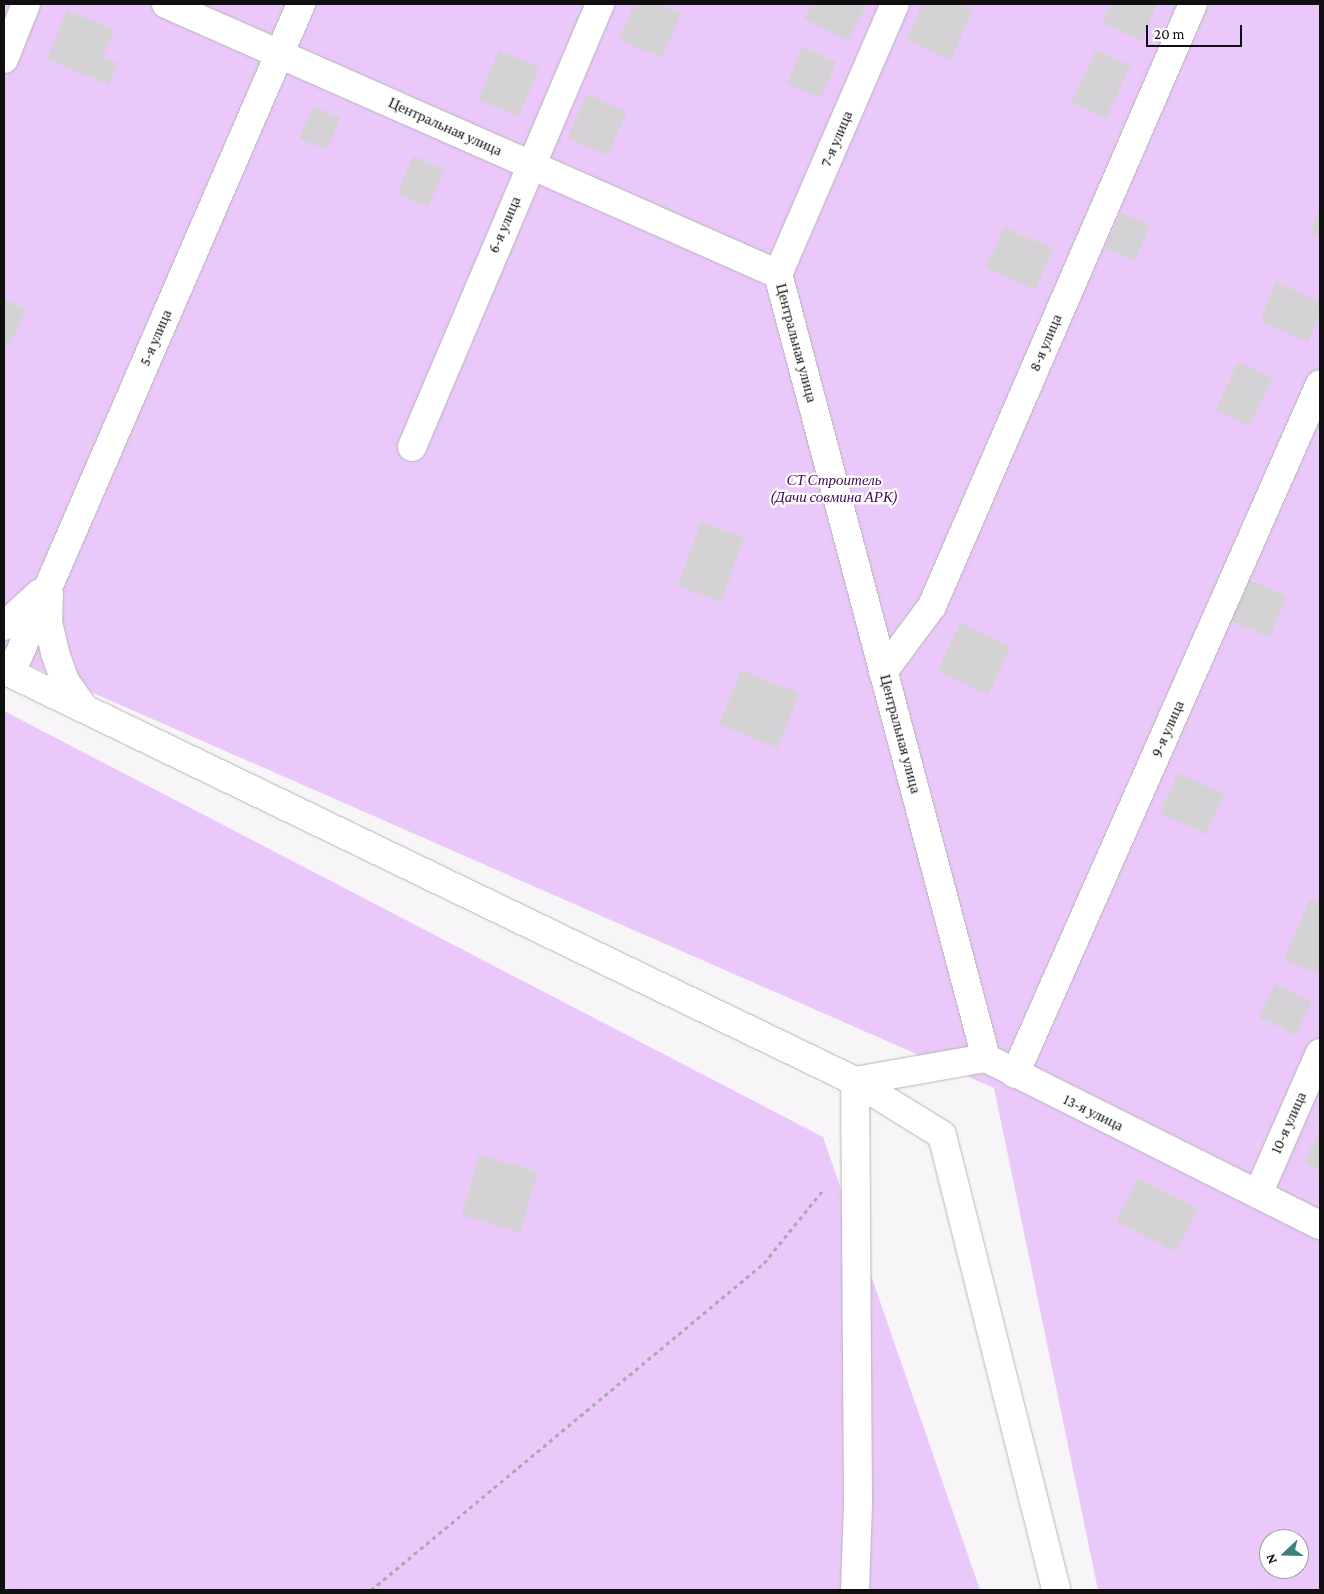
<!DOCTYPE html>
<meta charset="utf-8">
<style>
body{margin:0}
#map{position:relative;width:1324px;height:1594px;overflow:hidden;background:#f7f5f8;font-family:"Crimson Pro",serif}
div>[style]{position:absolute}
.green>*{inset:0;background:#ebc8fa}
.building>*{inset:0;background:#d4d2d4;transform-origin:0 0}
.path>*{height:3px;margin-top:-1.5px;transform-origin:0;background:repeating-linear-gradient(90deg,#aba9ac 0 4px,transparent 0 8px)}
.roads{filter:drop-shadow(0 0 1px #b6b5b7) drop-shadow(0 0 1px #b6b5b7)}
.minor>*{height:28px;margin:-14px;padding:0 14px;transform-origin:14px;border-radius:14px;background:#fff}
span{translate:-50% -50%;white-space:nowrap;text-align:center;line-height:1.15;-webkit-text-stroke:4.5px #fff;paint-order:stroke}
.street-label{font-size:15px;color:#100f10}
.park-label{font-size:15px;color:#410953;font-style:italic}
.frame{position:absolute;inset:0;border:5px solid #100f10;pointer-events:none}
.north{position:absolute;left:1259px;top:1529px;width:50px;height:50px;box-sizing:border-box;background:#fff;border:1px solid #9f9f9f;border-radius:50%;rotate:249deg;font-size:14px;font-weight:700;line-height:20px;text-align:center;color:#100f10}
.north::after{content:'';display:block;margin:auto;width:18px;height:22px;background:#3b8178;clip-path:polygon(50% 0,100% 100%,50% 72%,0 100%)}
.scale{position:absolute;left:1146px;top:25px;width:96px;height:22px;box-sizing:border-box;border:2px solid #100f10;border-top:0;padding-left:6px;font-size:15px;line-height:18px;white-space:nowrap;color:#100f10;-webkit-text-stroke:4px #fff;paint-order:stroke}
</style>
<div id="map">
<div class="green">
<div style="clip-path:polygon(evenodd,4px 4px,1320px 4px,1320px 1590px,1098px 1590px,994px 1088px,4px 654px,4px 4px,1269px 1539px,1299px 1539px,1299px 1569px,1269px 1569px,1269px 1539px)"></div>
<div style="clip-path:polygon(4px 711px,823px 1137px,980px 1590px,4px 1590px)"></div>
</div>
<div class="building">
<div style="clip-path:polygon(634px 4px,659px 4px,681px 13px,662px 58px,619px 40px)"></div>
<div style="clip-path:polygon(812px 4px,867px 4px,848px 41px,804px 19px)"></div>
<div style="clip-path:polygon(922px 4px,960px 4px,973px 10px,951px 60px,906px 40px)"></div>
<div style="clip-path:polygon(1111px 4px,1158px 4px,1141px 41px,1102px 23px)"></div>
<div style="clip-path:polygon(67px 10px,115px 30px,103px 57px,117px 63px,109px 85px,47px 59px)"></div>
<div style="left:803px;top:47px;width:37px;height:40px;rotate:24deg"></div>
<div style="left:499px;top:50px;width:44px;height:54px;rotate:23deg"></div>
<div style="left:1096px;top:50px;width:38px;height:58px;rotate:25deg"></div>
<div style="left:587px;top:94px;width:44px;height:48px;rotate:24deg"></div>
<div style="left:313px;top:106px;width:30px;height:35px;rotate:24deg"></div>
<div style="left:413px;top:156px;width:34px;height:41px;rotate:23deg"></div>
<div style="clip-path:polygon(1320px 208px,1320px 236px,1310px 232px)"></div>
<div style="left:1121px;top:213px;width:32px;height:38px;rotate:24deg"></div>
<div style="left:1004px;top:227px;width:54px;height:45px;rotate:24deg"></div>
<div style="clip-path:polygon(1276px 282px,1320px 302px,1320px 314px,1308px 342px,1260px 321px)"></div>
<div style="clip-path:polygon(4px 299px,26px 309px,9px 347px,4px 344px)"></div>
<div style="left:1238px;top:362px;width:38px;height:53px;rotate:25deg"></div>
<div style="left:701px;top:522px;width:46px;height:68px;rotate:20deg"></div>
<div style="left:1245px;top:578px;width:46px;height:45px;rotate:23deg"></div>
<div style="left:960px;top:623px;width:56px;height:53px;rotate:25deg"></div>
<div style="left:741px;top:670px;width:63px;height:59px;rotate:22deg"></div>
<div style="left:1178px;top:773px;width:51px;height:44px;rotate:25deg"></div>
<div style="clip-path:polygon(1310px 899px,1320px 903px,1320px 975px,1284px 959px)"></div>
<div style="left:1275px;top:984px;width:41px;height:37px;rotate:26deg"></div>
<div style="clip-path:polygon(1320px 1131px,1320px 1171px,1304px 1162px)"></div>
<div style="left:479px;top:1155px;width:61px;height:63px;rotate:16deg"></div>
<div style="left:1138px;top:1178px;width:67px;height:49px;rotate:27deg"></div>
</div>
<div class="path">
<div style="left:371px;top:1590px;width:511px;rotate:-39.76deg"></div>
<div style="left:764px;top:1263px;width:95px;rotate:-51deg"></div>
</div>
<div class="roads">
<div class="minor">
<div style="left:166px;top:4px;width:669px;rotate:23.81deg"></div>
<div style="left:778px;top:274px;width:811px;rotate:75.14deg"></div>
<div style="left:4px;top:59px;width:59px;rotate:-68.2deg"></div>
<div style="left:778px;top:274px;width:294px;rotate:-66.6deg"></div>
<div style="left:412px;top:447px;width:481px;rotate:-67deg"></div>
<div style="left:49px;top:594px;width:28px;rotate:92deg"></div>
<div style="left:48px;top:622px;width:32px;rotate:77deg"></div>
<div style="left:55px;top:653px;width:30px;rotate:70deg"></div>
<div style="left:65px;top:681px;width:33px;rotate:55deg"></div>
<div style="left:4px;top:626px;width:49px;rotate:-42.5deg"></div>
<div style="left:4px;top:670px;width:945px;rotate:25.78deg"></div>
<div style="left:855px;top:1081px;width:102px;rotate:31.8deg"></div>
<div style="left:942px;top:1135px;width:469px;rotate:75.9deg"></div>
<div style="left:883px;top:672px;width:82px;rotate:-53.4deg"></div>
<div style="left:932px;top:606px;width:656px;rotate:-66.56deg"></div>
<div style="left:11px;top:673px;width:729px;rotate:-66.56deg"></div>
<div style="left:1015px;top:1074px;width:754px;rotate:-66.15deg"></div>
<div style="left:855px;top:1081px;width:133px;rotate:-10deg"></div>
<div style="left:986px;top:1058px;width:373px;rotate:26.6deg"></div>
<div style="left:1258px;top:1194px;width:154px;rotate:-66.3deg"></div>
<div style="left:855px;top:1590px;width:88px;rotate:-88deg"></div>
<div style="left:858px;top:1502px;width:421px;rotate:-90.4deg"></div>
</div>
</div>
<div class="street-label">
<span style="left:445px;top:127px;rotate:24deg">Центральная улица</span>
<span style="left:837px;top:139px;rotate:-67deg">7-я улица</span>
<span style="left:505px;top:225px;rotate:-67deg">6-я улица</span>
<span style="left:156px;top:338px;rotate:-67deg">5-я улица</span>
<span style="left:796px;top:343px;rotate:75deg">Центральная улица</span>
<span style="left:1046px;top:343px;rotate:-67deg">8-я улица</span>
<span style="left:1168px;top:729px;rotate:-66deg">9-я улица</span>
<span style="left:900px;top:734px;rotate:75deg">Центральная улица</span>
<span style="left:1093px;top:1113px;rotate:26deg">13-я улица</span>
<span style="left:1289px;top:1123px;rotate:-66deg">10-я улица</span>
</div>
<div class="park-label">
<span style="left:834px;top:489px">СТ Строитель<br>(Дачи совмина АРК)</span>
</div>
<div class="frame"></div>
<div class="north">N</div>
<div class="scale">20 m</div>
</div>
